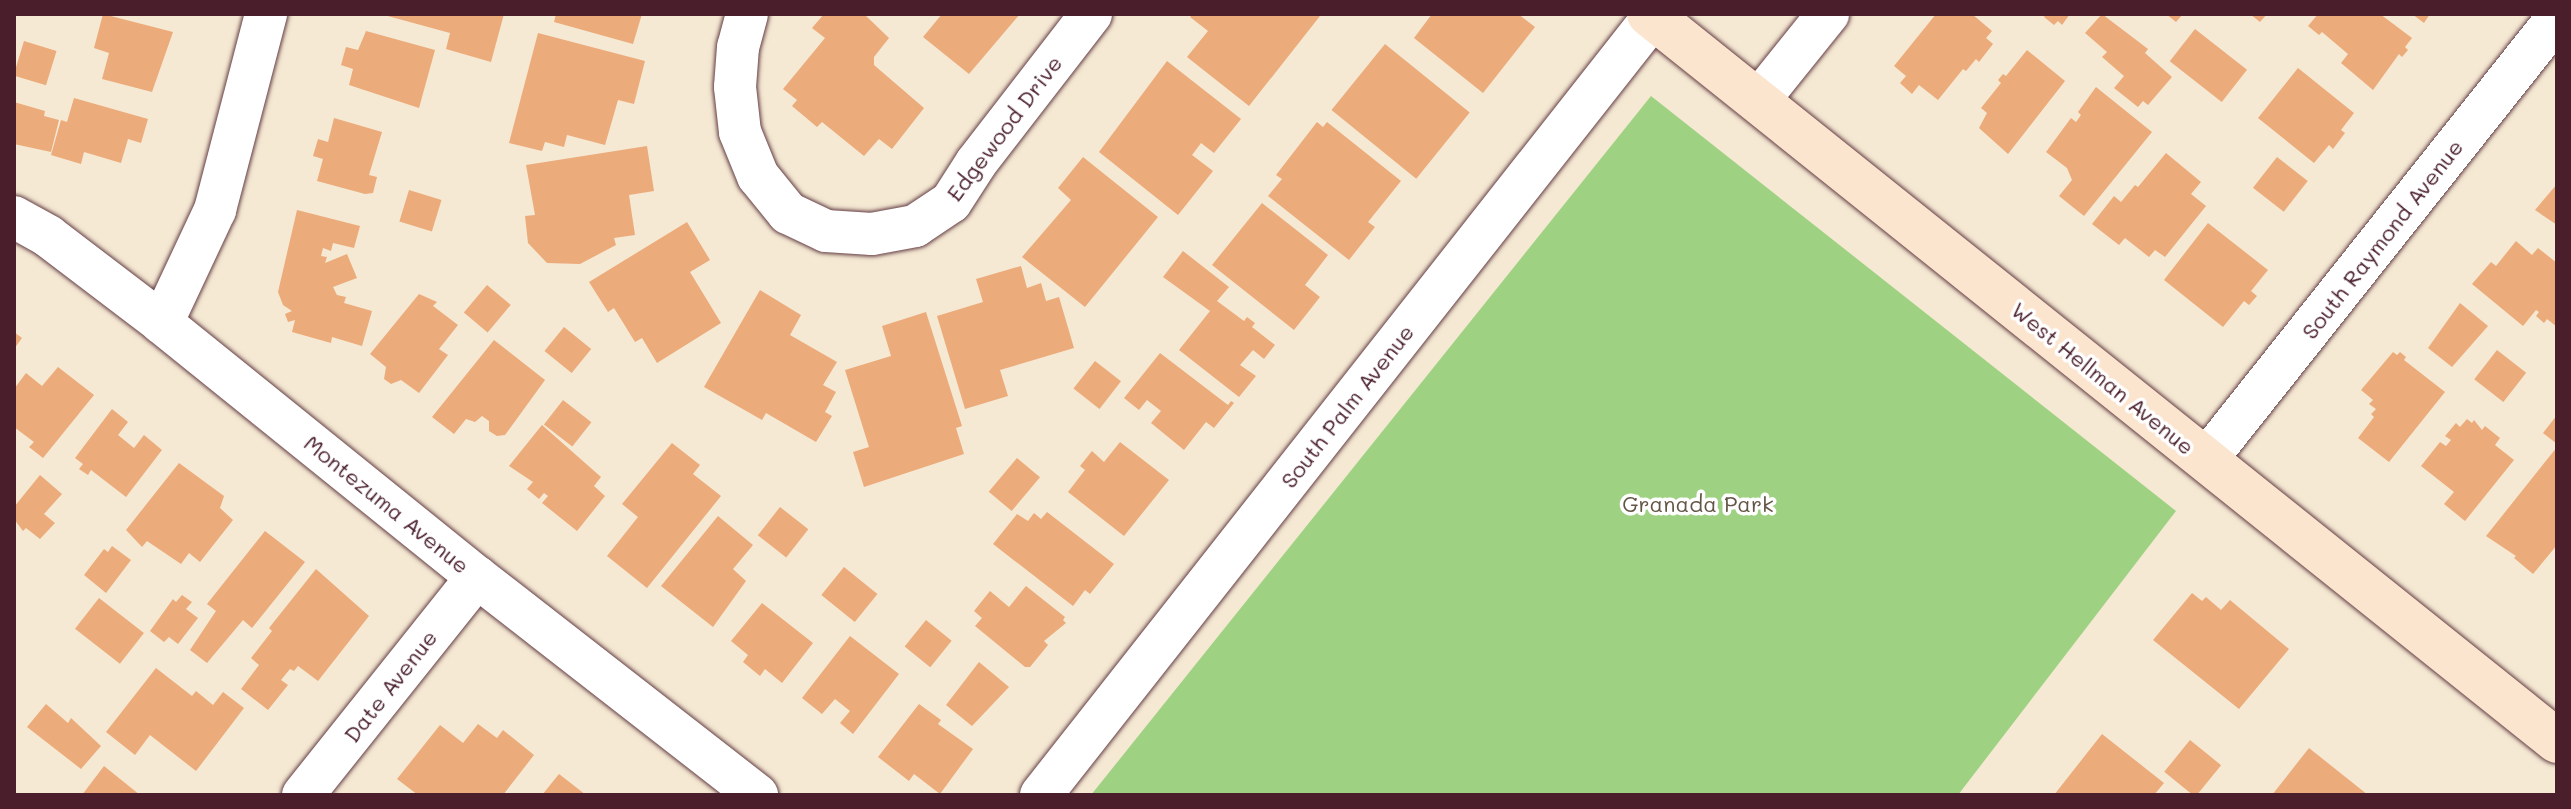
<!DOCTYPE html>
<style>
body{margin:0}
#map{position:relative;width:2571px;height:809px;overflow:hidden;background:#f5e9d3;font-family:Mali,sans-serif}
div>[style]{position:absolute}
.green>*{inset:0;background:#9ed282}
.building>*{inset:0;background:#ecab7b;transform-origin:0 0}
.roads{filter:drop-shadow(0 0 2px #643d44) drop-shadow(0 0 2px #643d44)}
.street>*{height:42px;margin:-21px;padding:0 21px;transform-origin:21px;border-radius:21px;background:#fff}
.secondary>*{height:44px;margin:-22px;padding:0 22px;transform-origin:22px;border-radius:22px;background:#fbe5cf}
span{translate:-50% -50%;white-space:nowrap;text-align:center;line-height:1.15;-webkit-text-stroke:7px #fff;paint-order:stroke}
.street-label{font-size:22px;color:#4a1f2b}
.park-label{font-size:22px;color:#635545}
.frame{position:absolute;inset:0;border:16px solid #4a1f2b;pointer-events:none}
</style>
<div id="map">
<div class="green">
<div style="clip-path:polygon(1651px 96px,2176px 511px,1958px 795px,1091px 795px)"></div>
</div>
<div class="building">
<div style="clip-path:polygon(103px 14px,173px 32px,152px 92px,102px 79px,109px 53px,94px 48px)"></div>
<div style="clip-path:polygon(504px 14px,491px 62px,446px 49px,450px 33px,384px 15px)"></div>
<div style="clip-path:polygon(556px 14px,642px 14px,633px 44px,554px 22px)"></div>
<div style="clip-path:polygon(824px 14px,864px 14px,889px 38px,874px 57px,874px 65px,924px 108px,892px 149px,879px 139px,864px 156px,822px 122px,817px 127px,792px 106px,797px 100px,783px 89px,825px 38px,812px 28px)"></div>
<div style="clip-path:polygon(942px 14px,1020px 14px,969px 74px,923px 37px)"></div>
<div style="clip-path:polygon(1193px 14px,1317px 14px,1320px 16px,1249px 106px,1187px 57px,1208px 31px,1190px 17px)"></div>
<div style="clip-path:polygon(1432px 14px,1518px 14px,1535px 27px,1483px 93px,1414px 38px)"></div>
<div style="clip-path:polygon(1936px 14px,1972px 14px,1992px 31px,1986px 38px,1993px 44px,1979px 62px,1976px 59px,1966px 71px,1963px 69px,1938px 100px,1919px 85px,1912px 94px,1900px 83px,1906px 76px,1894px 66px)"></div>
<div style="clip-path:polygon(2046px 14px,2070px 14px,2062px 25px,2058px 21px,2054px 25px,2044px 17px)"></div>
<div style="clip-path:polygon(2102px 14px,2148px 49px,2145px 53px,2172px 77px,2148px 105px,2143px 101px,2138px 107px,2114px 88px,2124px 76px,2102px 57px,2107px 52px,2085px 33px)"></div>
<div style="clip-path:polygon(2166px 14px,2183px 14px,2176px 22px)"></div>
<div style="clip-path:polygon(2250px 14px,2267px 14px,2260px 22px)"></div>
<div style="clip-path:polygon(2318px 14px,2380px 14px,2412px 38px,2405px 47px,2408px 50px,2402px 57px,2399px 54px,2373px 90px,2341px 63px,2348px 54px,2322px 32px,2319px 35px,2308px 26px)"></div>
<div style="clip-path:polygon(2412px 14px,2430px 14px,2424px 23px)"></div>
<div style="left:2195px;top:29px;width:66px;height:41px;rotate:38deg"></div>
<div style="clip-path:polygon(366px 31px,435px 50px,419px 108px,349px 85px,353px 69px,341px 65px,346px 47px,358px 50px)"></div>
<div style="clip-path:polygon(538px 33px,645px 61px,634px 104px,618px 100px,605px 145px,567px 135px,564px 147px,545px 142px,542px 151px,509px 143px)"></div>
<div style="left:24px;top:41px;width:34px;height:36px;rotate:17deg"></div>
<div style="left:1385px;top:44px;width:109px;height:85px;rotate:39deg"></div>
<div style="clip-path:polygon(2027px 50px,2065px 81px,2008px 154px,1979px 128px,1987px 113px,1981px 108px,2001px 83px,1998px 80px,2003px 74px,2006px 76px)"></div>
<div style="clip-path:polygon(1167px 61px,1241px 119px,1214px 153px,1201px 143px,1192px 155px,1213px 171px,1178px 215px,1099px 152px)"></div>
<div style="clip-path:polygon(2298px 68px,2354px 113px,2341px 130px,2345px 133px,2333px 149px,2329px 145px,2314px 163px,2258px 118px)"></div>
<div style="clip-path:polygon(2096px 87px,2152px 132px,2084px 216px,2059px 196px,2072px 180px,2067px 168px,2046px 152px,2071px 118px,2076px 122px,2081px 115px,2078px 112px)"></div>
<div style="clip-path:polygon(74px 98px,148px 119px,141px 143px,128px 139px,121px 163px,84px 152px,81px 164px,51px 155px,61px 120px,67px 122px)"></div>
<div style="clip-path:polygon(14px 102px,45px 111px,44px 116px,59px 120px,51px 152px,14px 144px)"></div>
<div style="clip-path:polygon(334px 118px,382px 132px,369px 175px,377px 177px,373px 193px,365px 194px,317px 181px,323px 159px,313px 156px,318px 139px,328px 142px)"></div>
<div style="clip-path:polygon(1317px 122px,1323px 127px,1327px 122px,1401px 181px,1368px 222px,1375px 227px,1349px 260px,1268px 196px,1282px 179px,1276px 175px)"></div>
<div style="clip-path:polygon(647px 146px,654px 191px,629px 195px,635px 235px,614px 238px,616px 245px,580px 264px,547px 263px,528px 243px,525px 216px,535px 215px,526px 165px)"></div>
<div style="clip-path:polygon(2166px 153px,2201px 182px,2191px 194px,2206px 206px,2165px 257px,2155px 250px,2149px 257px,2125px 238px,2119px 245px,2092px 224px,2114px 196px,2121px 202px,2135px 185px,2138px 187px)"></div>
<div style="clip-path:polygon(1083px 157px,1158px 217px,1085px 307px,1022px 257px,1071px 200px,1058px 188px)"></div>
<div style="left:2277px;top:157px;width:39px;height:39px;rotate:38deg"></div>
<div style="clip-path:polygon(2557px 184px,2557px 225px,2535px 210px)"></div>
<div style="left:409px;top:190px;width:34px;height:33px;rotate:17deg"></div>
<div style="clip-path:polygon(1262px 203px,1328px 255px,1305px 285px,1320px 297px,1294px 330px,1212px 265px)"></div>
<div style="clip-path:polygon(297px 210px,360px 226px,354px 248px,333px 243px,331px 251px,323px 248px,321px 256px,327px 257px,325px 263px,347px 254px,357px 278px,333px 287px,337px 295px,346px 297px,344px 303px,372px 311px,362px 346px,332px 337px,331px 343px,292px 332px,295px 320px,288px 322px,285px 314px,292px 311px,283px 305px,278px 292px)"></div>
<div style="clip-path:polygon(687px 222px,710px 260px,690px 272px,721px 323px,657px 363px,642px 338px,635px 342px,614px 308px,608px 312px,589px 282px)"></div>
<div style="clip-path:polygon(2208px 223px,2268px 270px,2251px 291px,2257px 296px,2249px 305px,2244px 301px,2223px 327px,2164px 280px)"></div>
<div style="clip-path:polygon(2516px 241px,2532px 255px,2538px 248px,2557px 263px,2557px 327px,2547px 319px,2544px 323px,2536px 316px,2539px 312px,2536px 310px,2523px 326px,2472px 284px,2491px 262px,2496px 266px)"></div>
<div style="clip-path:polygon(1183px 251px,1229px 287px,1217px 301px,1244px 321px,1247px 317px,1255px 323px,1252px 327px,1275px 345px,1264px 359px,1253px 350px,1240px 365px,1256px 376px,1239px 397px,1179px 350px,1210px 311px,1163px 277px)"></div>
<div style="clip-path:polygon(1021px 266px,1027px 288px,1041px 283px,1046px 301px,1059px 297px,1074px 348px,1000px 370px,1008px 396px,965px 409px,937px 316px,983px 302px,976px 279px)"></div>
<div style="left:487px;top:285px;width:31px;height:36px;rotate:40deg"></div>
<div style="clip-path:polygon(760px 290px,801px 315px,790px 335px,837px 362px,823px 385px,836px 392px,825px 412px,832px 416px,816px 442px,766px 413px,762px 420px,704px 387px)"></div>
<div style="clip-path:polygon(419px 294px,437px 302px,433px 306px,458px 325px,439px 349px,448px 355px,419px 393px,401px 380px,391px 384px,384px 379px,386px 367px,370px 354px)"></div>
<div style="clip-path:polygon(2460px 303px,2488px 326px,2452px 367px,2428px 348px)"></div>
<div style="clip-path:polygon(926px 312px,962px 426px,956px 428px,964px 454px,864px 487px,853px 452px,869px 447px,845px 370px,891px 356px,882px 326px)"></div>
<div style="left:564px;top:327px;width:35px;height:31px;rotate:39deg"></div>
<div style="clip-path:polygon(14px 332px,22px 338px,14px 349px)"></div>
<div style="clip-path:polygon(494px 340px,545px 380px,505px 435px,497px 436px,489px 431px,489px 421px,482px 416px,475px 422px,466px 419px,454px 434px,432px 417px)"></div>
<div style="left:2497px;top:350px;width:37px;height:37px;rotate:38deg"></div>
<div style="clip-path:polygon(2393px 352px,2397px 355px,2400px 352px,2406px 357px,2404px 360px,2445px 392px,2389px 462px,2358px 438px,2374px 417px,2371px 414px,2376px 409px,2369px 404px,2373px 400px,2361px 390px)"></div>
<div style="clip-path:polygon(1160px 353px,1228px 405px,1231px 401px,1234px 403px,1214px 428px,1206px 422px,1184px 450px,1151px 423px,1161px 411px,1147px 400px,1139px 410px,1124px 398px)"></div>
<div style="left:1095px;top:361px;width:33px;height:35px;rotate:38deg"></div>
<div style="clip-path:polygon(58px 367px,94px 395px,43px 458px,29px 447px,34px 442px,14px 427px,14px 389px,26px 373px,42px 386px)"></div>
<div style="left:563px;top:400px;width:36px;height:31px;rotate:38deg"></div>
<div style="clip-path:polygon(112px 409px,128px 422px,118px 435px,134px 448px,144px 435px,162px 450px,126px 497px,91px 470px,88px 475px,79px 469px,83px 464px,75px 458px)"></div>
<div style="clip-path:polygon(2557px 415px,2557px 444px,2543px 433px)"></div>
<div style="clip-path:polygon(2467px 419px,2472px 423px,2474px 420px,2482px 430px,2485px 426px,2500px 438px,2495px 445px,2514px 460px,2465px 521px,2444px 504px,2454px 492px,2421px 466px,2440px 442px,2446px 446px,2451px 440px,2445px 436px,2456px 423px,2460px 427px)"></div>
<div style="clip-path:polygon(542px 425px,601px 477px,594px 486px,605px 496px,577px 531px,542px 503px,548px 496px,544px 493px,539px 499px,527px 489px,533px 482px,509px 466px)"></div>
<div style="clip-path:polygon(1120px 442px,1169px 480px,1124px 536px,1068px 492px,1085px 470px,1080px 466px,1092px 451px,1104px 462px)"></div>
<div style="clip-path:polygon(672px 443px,700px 465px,693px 474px,721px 496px,647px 588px,607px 556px,638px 517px,622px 504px)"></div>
<div style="clip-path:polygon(2557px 447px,2557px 545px,2533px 574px,2514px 558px,2516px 556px,2486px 536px)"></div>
<div style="left:1017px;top:458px;width:30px;height:44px;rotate:40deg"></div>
<div style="clip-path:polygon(179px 463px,224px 496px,220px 508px,233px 520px,200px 562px,189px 553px,181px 564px,147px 541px,142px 547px,126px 530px)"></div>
<div style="clip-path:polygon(40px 475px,62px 494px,44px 514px,55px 523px,40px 539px,26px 528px,23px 531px,14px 519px,14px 507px)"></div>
<div style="left:780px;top:507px;width:36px;height:36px;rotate:38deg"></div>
<div style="clip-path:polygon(1047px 512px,1114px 564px,1090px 594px,1085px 590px,1073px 606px,993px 544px,1017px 514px,1028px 521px,1034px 513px,1041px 519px)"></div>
<div style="clip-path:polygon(718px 516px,753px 545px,733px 569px,746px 581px,713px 627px,661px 586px)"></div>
<div style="clip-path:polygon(265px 531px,305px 562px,252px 628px,243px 620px,207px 663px,190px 650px,216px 611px,207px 604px)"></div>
<div style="clip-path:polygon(112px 546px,131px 560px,106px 593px,84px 575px,104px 549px,108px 552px)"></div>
<div style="left:844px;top:567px;width:43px;height:36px;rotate:39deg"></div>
<div style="clip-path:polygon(316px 569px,369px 616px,318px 681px,298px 666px,294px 671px,290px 669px,281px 680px,288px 685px,268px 710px,241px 689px,259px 665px,251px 658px,272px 631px,269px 628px)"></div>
<div style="clip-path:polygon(1026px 586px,1065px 617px,1063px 620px,1066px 623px,1044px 641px,1048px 645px,1030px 667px,1025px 667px,975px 626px,982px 618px,974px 611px,990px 591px,1009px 607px)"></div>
<div style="clip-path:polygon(2192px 593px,2202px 601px,2206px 597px,2221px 610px,2230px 600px,2289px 649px,2239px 709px,2153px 640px)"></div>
<div style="clip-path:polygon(182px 595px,192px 602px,186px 609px,198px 618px,178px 644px,169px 637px,164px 642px,150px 631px,173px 599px,176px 602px)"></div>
<div style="left:99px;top:598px;width:57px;height:39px;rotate:38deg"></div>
<div style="clip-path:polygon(762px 603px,813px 643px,782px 683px,765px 669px,760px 676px,743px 662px,748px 655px,731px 641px)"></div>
<div style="left:926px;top:620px;width:33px;height:34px;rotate:39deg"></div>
<div style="clip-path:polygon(850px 636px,899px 674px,853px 734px,840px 723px,850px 711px,835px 699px,822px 714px,802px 698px)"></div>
<div style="clip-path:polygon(979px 662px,1009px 687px,972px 726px,946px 705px)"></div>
<div style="clip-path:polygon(156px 668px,192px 696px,196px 691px,213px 705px,223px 692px,244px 708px,196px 771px,150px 735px,135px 755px,106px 732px)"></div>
<div style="clip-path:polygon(46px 704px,68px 723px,71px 718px,101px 746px,81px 769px,27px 727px)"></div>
<div style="clip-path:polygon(919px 704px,941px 720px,938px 724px,973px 749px,940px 794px,914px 774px,909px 781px,878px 757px)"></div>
<div style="clip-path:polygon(478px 724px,497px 738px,503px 730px,534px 755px,503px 795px,418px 795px,397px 779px,440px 725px,463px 743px)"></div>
<div style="clip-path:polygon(2102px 734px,2164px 783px,2154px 795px,2054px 795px)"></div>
<div style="left:2190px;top:740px;width:40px;height:41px;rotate:39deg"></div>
<div style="clip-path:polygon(2309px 748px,2368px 795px,2272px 795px)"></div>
<div style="clip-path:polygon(104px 766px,140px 795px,82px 795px)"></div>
<div style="clip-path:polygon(559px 774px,586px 795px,542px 795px)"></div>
</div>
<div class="roads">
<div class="street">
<div style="left:747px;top:14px;width:34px;rotate:105deg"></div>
<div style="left:738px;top:47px;width:40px;rotate:94.3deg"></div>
<div style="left:735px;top:87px;width:45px;rotate:83.7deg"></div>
<div style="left:740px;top:132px;width:48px;rotate:67.8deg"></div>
<div style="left:758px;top:176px;width:48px;rotate:51deg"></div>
<div style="left:788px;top:213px;width:42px;rotate:25.3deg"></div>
<div style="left:826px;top:231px;width:46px;rotate:3.7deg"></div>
<div style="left:872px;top:234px;width:44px;rotate:-10.5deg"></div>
<div style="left:915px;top:226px;width:43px;rotate:-33.7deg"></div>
<div style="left:951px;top:202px;width:46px;rotate:-57.3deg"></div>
<div style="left:976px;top:163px;width:188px;rotate:-52.3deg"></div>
<div style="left:1758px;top:101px;width:112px;rotate:-51.2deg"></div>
<div style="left:14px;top:217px;width:39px;rotate:29deg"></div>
<div style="left:48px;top:236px;width:143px;rotate:37.3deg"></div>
<div style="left:162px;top:323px;width:405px;rotate:38.9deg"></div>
<div style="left:477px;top:577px;width:355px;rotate:37.9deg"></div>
<div style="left:162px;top:323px;width:125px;rotate:-64.9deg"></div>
<div style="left:215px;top:210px;width:203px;rotate:-75.4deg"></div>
<div style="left:2206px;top:460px;width:564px;rotate:-51.55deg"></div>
<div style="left:303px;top:795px;width:279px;rotate:-51.4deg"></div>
<div style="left:1041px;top:795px;width:990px;rotate:-51.81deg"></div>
</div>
<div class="secondary">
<div style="left:1649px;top:14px;width:1163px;rotate:38.68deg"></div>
</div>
</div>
<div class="street-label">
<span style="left:1004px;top:128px;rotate:-53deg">Edgewood Drive</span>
<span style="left:2382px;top:239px;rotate:-52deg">South Raymond Avenue</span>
<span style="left:2103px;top:378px;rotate:39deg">West Hellman Avenue</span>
<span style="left:1347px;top:406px;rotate:-52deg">South Palm Avenue</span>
<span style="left:387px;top:504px;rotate:39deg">Montezuma Avenue</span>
<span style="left:390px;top:686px;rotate:-52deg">Date Avenue</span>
</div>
<div class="park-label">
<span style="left:1698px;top:504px">Granada Park</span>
</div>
<div class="frame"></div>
</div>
